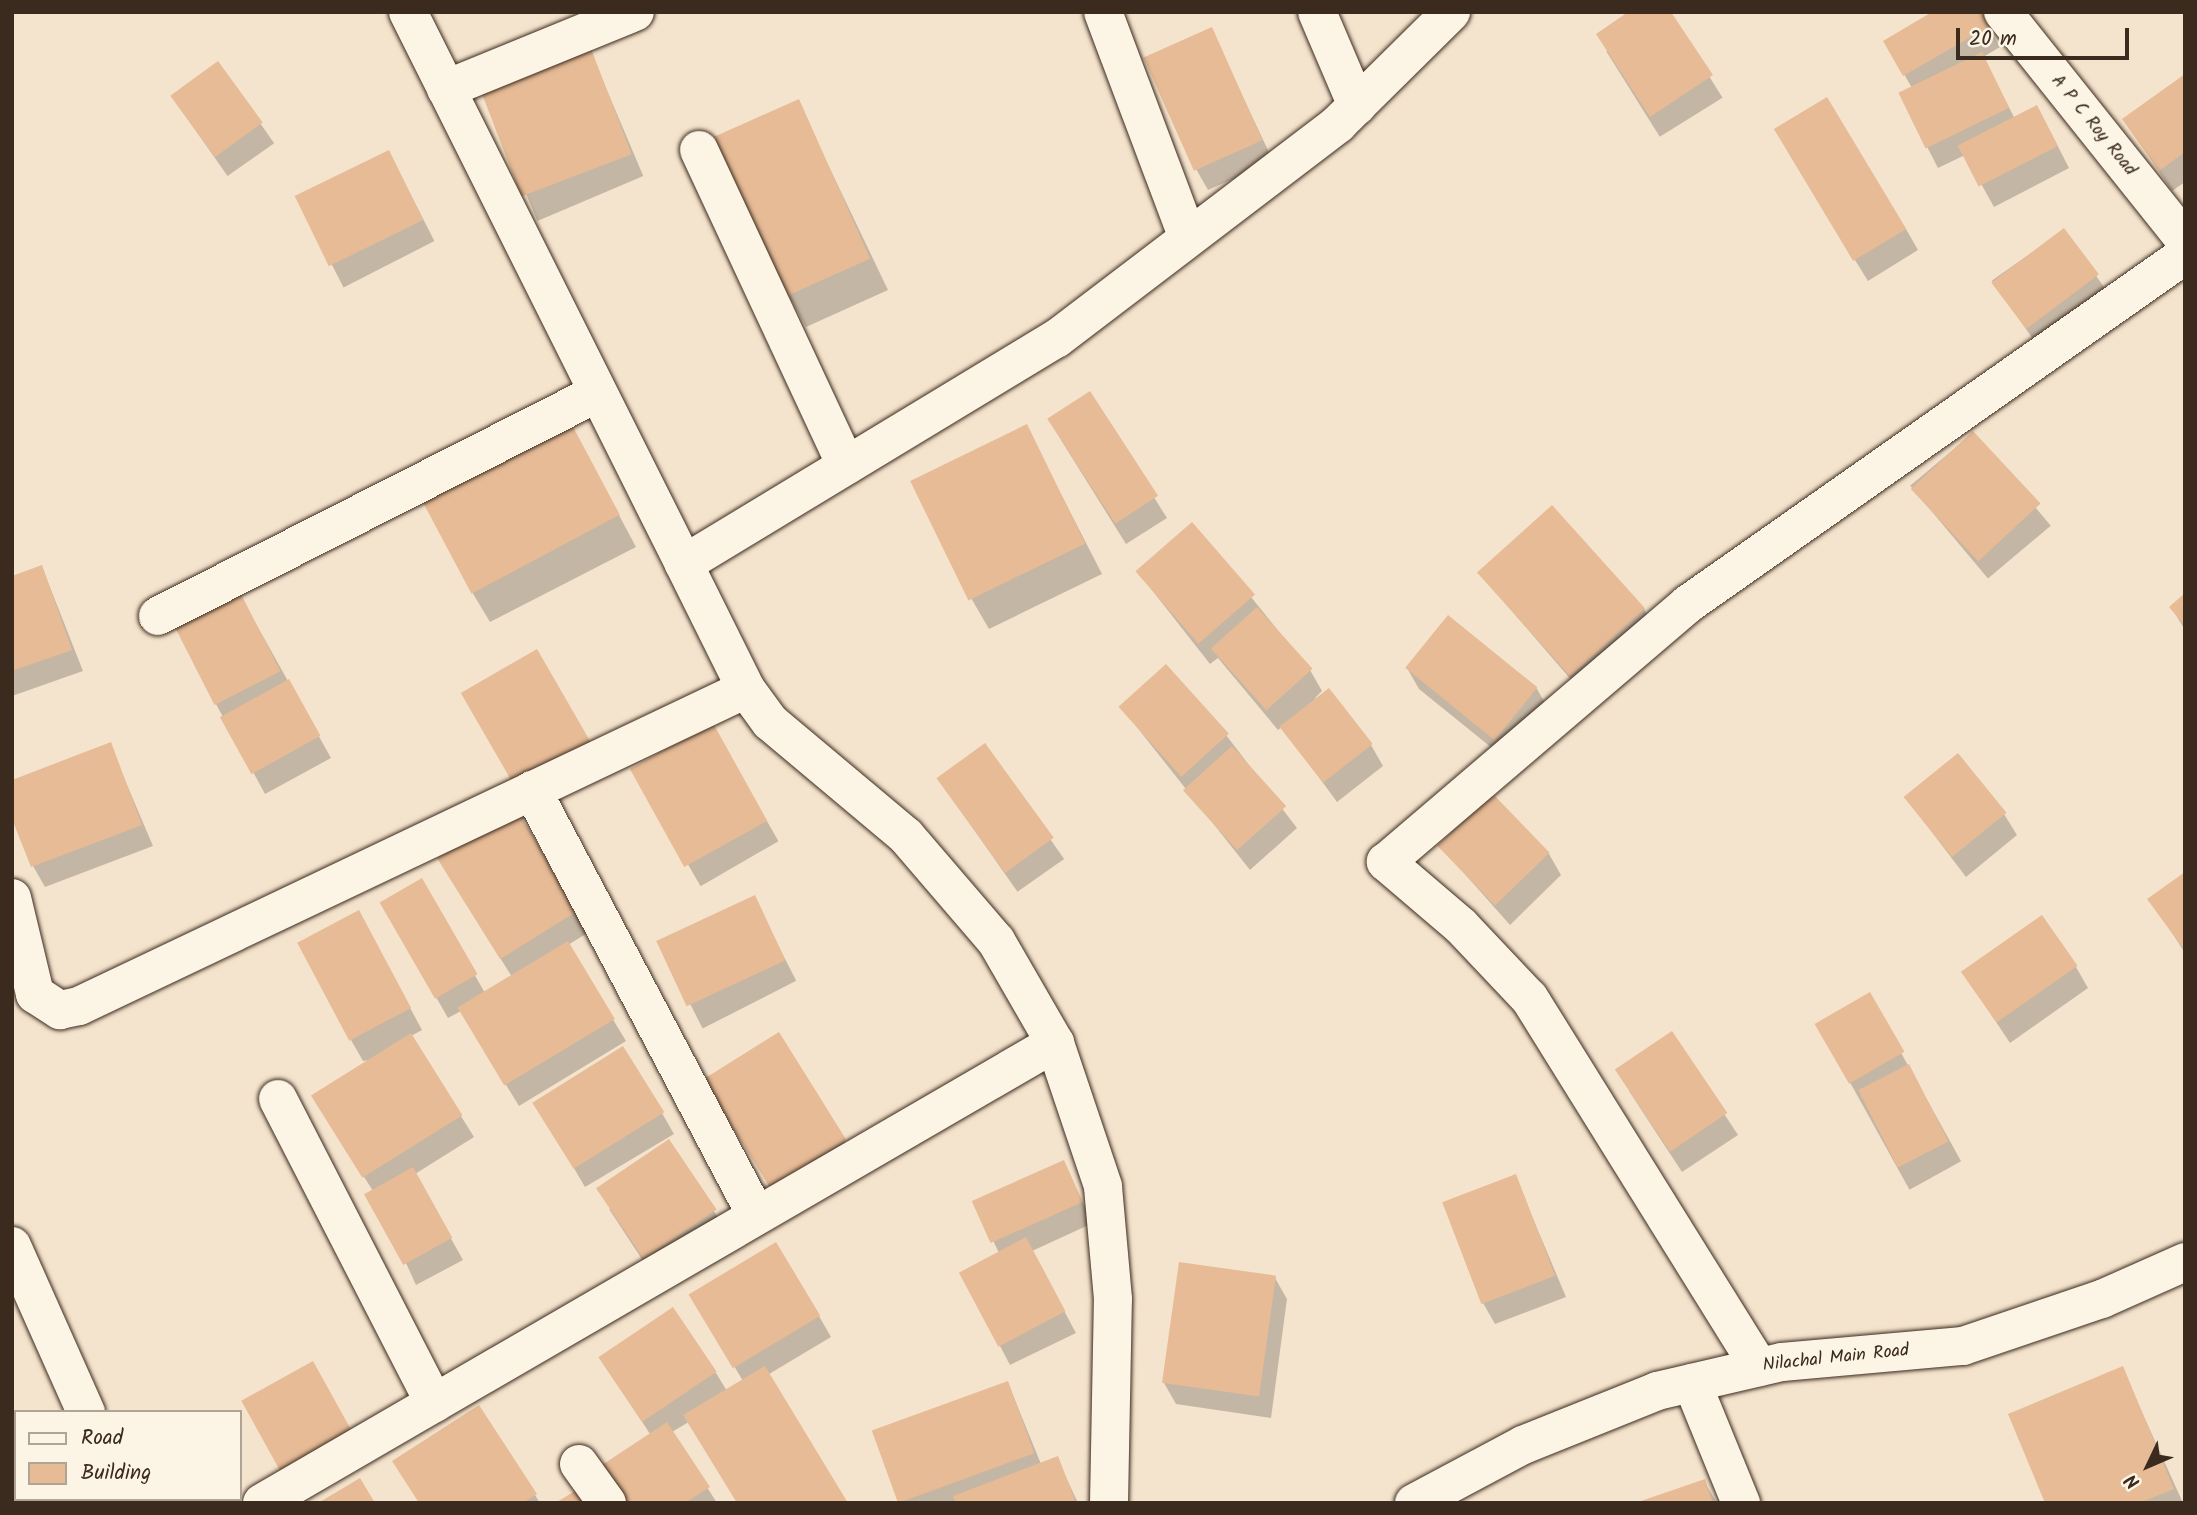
<!DOCTYPE html>
<style>
body{margin:0}
#map{position:relative;width:2197px;height:1515px;overflow:hidden;background:#f5e4cd;font-family:Kalam,sans-serif}
div>[style]{position:absolute}
.shadow>*{inset:0;background:#0003;transform-origin:0 0}
.building>*{inset:0;background:#e6bb96;transform-origin:0 0}
.roads{filter:drop-shadow(0 0 2px #3b2a1e) drop-shadow(0 0 2px #3b2a1e)}
.minor>*{height:38px;margin:-19px;padding:0 19px;transform-origin:19px;border-radius:19px;background:#fcf5e5}
span{translate:-50% -50%;white-space:nowrap;text-align:center;line-height:1.15;-webkit-text-stroke:6px #fcf5e5;paint-order:stroke}
.street-label{font-size:18px;color:#3b2a1e}
.frame{position:absolute;inset:0;border:14px solid #3b2a1e;pointer-events:none}
.legend{position:absolute;left:14px;top:1410px;width:228px;height:91px;box-sizing:border-box;background:#fcf5e5;border:2px solid #afa495;margin:0;padding:9px 12px;list-style:none;font-size:21px;color:#3b2a1e}
.legend li{display:flex;align-items:center;gap:14px;height:35px}
.legend b{width:35px;border:2px solid #afa495}
.north{position:absolute;left:2113px;top:1431px;width:70px;height:70px;-webkit-text-stroke:5px #fcf5e5;paint-order:stroke;rotate:226deg;font-size:19px;font-weight:700;line-height:28px;text-align:center;color:#3b2a1e}
.north::after{content:'';display:block;margin:auto;width:24px;height:32px;background:#3b2a1e;clip-path:polygon(50% 0,100% 100%,50% 72%,0 100%)}
.scale{position:absolute;left:1956px;top:28px;width:173px;height:32px;box-sizing:border-box;border:4px solid #3b2a1e;border-top:0;padding-left:9px;font-size:21px;line-height:24px;white-space:nowrap;color:#3b2a1e;-webkit-text-stroke:5px #fcf5e5;paint-order:stroke}
</style>
<div id="map">
<div class="shadow">
<div style="left:1669px;top:12px;width:101px;height:74px;rotate:58deg"></div>
<div style="clip-path:polygon(1980px 12px,2000px 47px,1983px 57px,2015px 119px,2049px 129px,2069px 168px,1994px 207px,1965px 155px,1938px 168px,1900px 94px,1912px 88px,1885px 41px)"></div>
<div style="clip-path:polygon(1211px 29px,1273px 161px,1208px 190px,1196px 169px)"></div>
<div style="left:589px;top:48px;width:139px;height:115px;rotate:67deg"></div>
<div style="left:218px;top:63px;width:98px;height:57px;rotate:55deg"></div>
<div style="clip-path:polygon(2185px 76px,2185px 182px,2172px 191px,2124px 119px)"></div>
<div style="clip-path:polygon(798px 102px,888px 290px,806px 327px,789px 296px)"></div>
<div style="left:389px;top:152px;width:100px;height:102px;rotate:63deg"></div>
<div style="clip-path:polygon(1788px 152px,1906px 229px,1918px 250px,1868px 281px)"></div>
<div style="left:2064px;top:230px;width:80px;height:88px;rotate:55deg"></div>
<div style="clip-path:polygon(1089px 394px,1167px 518px,1126px 544px,1061px 440px)"></div>
<div style="clip-path:polygon(571px 425px,636px 547px,490px 622px,472px 592px)"></div>
<div style="clip-path:polygon(1026px 426px,1102px 574px,989px 629px,971px 598px)"></div>
<div style="left:1973px;top:433px;width:121px;height:82px;rotate:50deg"></div>
<div style="clip-path:polygon(1192px 524px,1310px 670px,1322px 691px,1315px 698px,1371px 745px,1383px 766px,1337px 802px,1282px 727px,1278px 730px,1218px 658px,1210px 664px,1137px 571px)"></div>
<div style="clip-path:polygon(42px 567px,83px 671px,12px 696px,12px 578px)"></div>
<div style="clip-path:polygon(1480px 574px,1644px 609px,1656px 631px,1585px 696px)"></div>
<div style="clip-path:polygon(2185px 595px,2185px 630px,2171px 607px)"></div>
<div style="clip-path:polygon(251px 615px,331px 758px,265px 794px,216px 704px)"></div>
<div style="clip-path:polygon(1449px 617px,1537px 689px,1549px 710px,1508px 761px,1419px 689px,1407px 668px)"></div>
<div style="clip-path:polygon(1121px 707px,1226px 735px,1297px 828px,1250px 870px)"></div>
<div style="left:712px;top:726px;width:133px;height:90px;rotate:60deg"></div>
<div style="clip-path:polygon(110px 745px,153px 846px,45px 887px,33px 866px)"></div>
<div style="left:985px;top:746px;width:138px;height:57px;rotate:55deg"></div>
<div style="clip-path:polygon(1906px 798px,2004px 814px,2017px 835px,1966px 877px)"></div>
<div style="clip-path:polygon(515px 811px,589px 932px,568px 945px,626px 1041px,519px 1106px,461px 1011px,448px 1018px,382px 903px,421px 881px,485px 993px,512px 977px,451px 879px)"></div>
<div style="clip-path:polygon(1440px 846px,1549px 854px,1561px 875px,1510px 925px)"></div>
<div style="clip-path:polygon(2185px 874px,2185px 953px,2150px 899px)"></div>
<div style="left:754px;top:898px;width:93px;height:105px;rotate:63deg"></div>
<div style="clip-path:polygon(370px 933px,422px 1030px,411px 1036px,474px 1137px,415px 1174px,463px 1260px,416px 1285px,373px 1191px,326px 1117px,371px 1060px,363px 1061px,351px 1040px)"></div>
<div style="clip-path:polygon(2076px 967px,2088px 988px,2010px 1043px,1963px 972px)"></div>
<div style="left:1869px;top:995px;width:190px;height:59px;rotate:61deg"></div>
<div style="clip-path:polygon(1672px 1034px,1738px 1135px,1682px 1172px,1629px 1091px)"></div>
<div style="clip-path:polygon(779px 1035px,857px 1161px,784px 1207px)"></div>
<div style="clip-path:polygon(535px 1102px,662px 1113px,674px 1134px,585px 1187px)"></div>
<div style="clip-path:polygon(1063px 1162px,1093px 1223px,1032px 1251px,1076px 1333px,1010px 1365px,961px 1272px,999px 1253px,975px 1203px)"></div>
<div style="clip-path:polygon(1515px 1176px,1566px 1297px,1495px 1324px,1483px 1303px)"></div>
<div style="clip-path:polygon(609px 1209px,714px 1211px,726px 1232px,655px 1279px)"></div>
<div style="clip-path:polygon(1275px 1278px,1287px 1299px,1271px 1418px,1176px 1404px,1164px 1383px)"></div>
<div style="clip-path:polygon(692px 1295px,819px 1316px,831px 1337px,672px 1432px,717px 1503px,627px 1503px,616px 1486px,650px 1434px,601px 1358px,716px 1373px,727px 1391px,743px 1381px)"></div>
<div style="clip-path:polygon(2122px 1368px,2183px 1503px,2047px 1503px)"></div>
<div style="clip-path:polygon(1008px 1383px,1041px 1464px,1057px 1458px,1078px 1503px,899px 1503px)"></div>
<div style="clip-path:polygon(1704px 1481px,1717px 1503px,1642px 1503px)"></div>
<div style="clip-path:polygon(535px 1495px,540px 1503px,420px 1503px)"></div>
</div>
<div class="building">
<div style="clip-path:polygon(1628px 12px,1671px 12px,1713px 75px,1650px 117px,1596px 34px)"></div>
<div style="clip-path:polygon(1932px 12px,1982px 12px,1990px 26px,1903px 76px,1883px 41px)"></div>
<div style="left:1212px;top:27px;width:124px;height:75px;rotate:66deg"></div>
<div style="left:590px;top:46px;width:116px;height:118px;rotate:69deg"></div>
<div style="left:1982px;top:52px;width:62px;height:93px;rotate:64deg"></div>
<div style="left:218px;top:61px;width:76px;height:59px;rotate:54deg"></div>
<div style="clip-path:polygon(2185px 74px,2185px 152px,2159px 171px,2122px 119px)"></div>
<div style="left:1827px;top:97px;width:154px;height:62px;rotate:59deg"></div>
<div style="left:799px;top:99px;width:175px;height:94px;rotate:66deg"></div>
<div style="left:2037px;top:105px;width:46px;height:89px;rotate:63deg"></div>
<div style="left:389px;top:150px;width:78px;height:105px;rotate:64deg"></div>
<div style="left:2064px;top:228px;width:58px;height:91px;rotate:53deg"></div>
<div style="left:1090px;top:391px;width:125px;height:51px;rotate:57deg"></div>
<div style="left:571px;top:423px;width:104px;height:168px;rotate:62deg"></div>
<div style="left:1027px;top:424px;width:133px;height:130px;rotate:64deg"></div>
<div style="left:1973px;top:431px;width:99px;height:85px;rotate:47deg"></div>
<div style="left:1552px;top:505px;width:139px;height:101px;rotate:48deg"></div>
<div style="left:1192px;top:522px;width:96px;height:75px;rotate:49deg"></div>
<div style="clip-path:polygon(42px 565px,72px 650px,12px 671px,12px 576px)"></div>
<div style="left:240px;top:592px;width:89px;height:74px;rotate:63deg"></div>
<div style="clip-path:polygon(2185px 593px,2185px 626px,2169px 607px)"></div>
<div style="left:1257px;top:607px;width:83px;height:62px;rotate:48deg"></div>
<div style="left:1448px;top:615px;width:115px;height:68px;rotate:39deg"></div>
<div style="left:537px;top:649px;width:107px;height:88px;rotate:60deg"></div>
<div style="left:1166px;top:664px;width:94px;height:64px;rotate:48deg"></div>
<div style="left:289px;top:679px;width:65px;height:79px;rotate:61deg"></div>
<div style="left:1329px;top:688px;width:71px;height:63px;rotate:52deg"></div>
<div style="left:713px;top:723px;width:112px;height:95px;rotate:61deg"></div>
<div style="clip-path:polygon(111px 742px,142px 825px,31px 867px,12px 819px,12px 780px)"></div>
<div style="left:985px;top:743px;width:117px;height:60px;rotate:54deg"></div>
<div style="left:1232px;top:746px;width:81px;height:66px;rotate:48deg"></div>
<div style="left:1958px;top:753px;width:77px;height:70px;rotate:51deg"></div>
<div style="left:1492px;top:793px;width:83px;height:76px;rotate:46deg"></div>
<div style="left:516px;top:809px;width:119px;height:93px;rotate:58deg"></div>
<div style="clip-path:polygon(2185px 872px,2185px 951px,2147px 899px)"></div>
<div style="left:422px;top:878px;width:111px;height:49px;rotate:60deg"></div>
<div style="left:755px;top:895px;width:72px;height:109px;rotate:65deg"></div>
<div style="left:359px;top:910px;width:111px;height:70px;rotate:62deg"></div>
<div style="left:2042px;top:915px;width:62px;height:99px;rotate:55deg"></div>
<div style="left:568px;top:941px;width:91px;height:129px;rotate:59deg"></div>
<div style="left:1870px;top:992px;width:69px;height:64px;rotate:60deg"></div>
<div style="left:1672px;top:1031px;width:99px;height:69px;rotate:56deg"></div>
<div style="left:779px;top:1032px;width:127px;height:90px;rotate:58deg"></div>
<div style="left:411px;top:1033px;width:97px;height:118px;rotate:58deg"></div>
<div style="left:623px;top:1046px;width:78px;height:107px;rotate:58deg"></div>
<div style="left:1909px;top:1064px;width:87px;height:57px;rotate:63deg"></div>
<div style="left:669px;top:1139px;width:85px;height:88px;rotate:56deg"></div>
<div style="left:1064px;top:1160px;width:46px;height:101px;rotate:66deg"></div>
<div style="left:413px;top:1167px;width:81px;height:56px;rotate:61deg"></div>
<div style="left:1516px;top:1174px;width:109px;height:79px;rotate:69deg"></div>
<div style="left:1026px;top:1237px;width:84px;height:76px;rotate:62deg"></div>
<div style="left:776px;top:1242px;width:86px;height:102px;rotate:59deg"></div>
<div style="left:1179px;top:1262px;width:98px;height:122px;rotate:8deg"></div>
<div style="left:673px;top:1307px;width:78px;height:90px;rotate:56deg"></div>
<div style="left:313px;top:1361px;width:88px;height:82px;rotate:61deg"></div>
<div style="clip-path:polygon(765px 1366px,848px 1503px,737px 1503px,683px 1415px)"></div>
<div style="clip-path:polygon(2123px 1366px,2174px 1489px,2139px 1503px,2045px 1503px,2008px 1414px)"></div>
<div style="left:1008px;top:1381px;width:77px;height:145px;rotate:70deg"></div>
<div style="clip-path:polygon(479px 1405px,537px 1494px,523px 1503px,419px 1503px,392px 1461px)"></div>
<div style="clip-path:polygon(667px 1422px,710px 1487px,685px 1503px,628px 1503px,602px 1465px)"></div>
<div style="clip-path:polygon(1058px 1456px,1076px 1503px,956px 1503px,953px 1496px)"></div>
<div style="clip-path:polygon(360px 1478px,375px 1503px,318px 1503px)"></div>
<div style="clip-path:polygon(1705px 1479px,1713px 1503px,1638px 1503px,1638px 1502px)"></div>
<div style="clip-path:polygon(582px 1487px,592px 1503px,555px 1503px)"></div>
</div>
<div class="roads">
<div class="minor">
<div style="left:408px;top:12px;width:617px;rotate:63.43deg"></div>
<div style="left:1103px;top:12px;width:241px;rotate:69.4deg"></div>
<div style="left:1317px;top:12px;width:102px;rotate:66.9deg"></div>
<div style="left:2003px;top:12px;width:292px;rotate:51.4deg"></div>
<div style="left:446px;top:89px;width:204px;rotate:-22.2deg"></div>
<div style="left:699px;top:150px;width:348px;rotate:65deg"></div>
<div style="left:158px;top:616px;width:492px;rotate:-26.9deg"></div>
<div style="left:532px;top:790px;width:480px;rotate:62.2deg"></div>
<div style="left:12px;top:898px;width:99px;rotate:76.5deg"></div>
<div style="left:35px;top:994px;width:30px;rotate:33deg"></div>
<div style="left:60px;top:1010px;width:19px;rotate:-12deg"></div>
<div style="left:79px;top:1006px;width:738px;rotate:-25.42deg"></div>
<div style="left:278px;top:1099px;width:342px;rotate:62.8deg"></div>
<div style="left:12px;top:1246px;width:182px;rotate:66deg"></div>
<div style="left:1759px;top:1367px;width:435px;rotate:-121.9deg"></div>
<div style="left:1529px;top:998px;width:99px;rotate:-133.4deg"></div>
<div style="left:1461px;top:926px;width:99px;rotate:-139.5deg"></div>
<div style="left:1386px;top:862px;width:397px;rotate:-40.5deg"></div>
<div style="left:1688px;top:604px;width:607px;rotate:-35.08deg"></div>
<div style="left:1692px;top:1383px;width:130px;rotate:67.8deg"></div>
<div style="left:579px;top:1464px;width:48px;rotate:54.3deg"></div>
<div style="left:125px;top:1499px;width:4px;rotate:63deg"></div>
<div style="left:262px;top:1503px;width:917px;rotate:-30.12deg"></div>
<div style="left:1109px;top:1503px;width:204px;rotate:-88.9deg"></div>
<div style="left:1113px;top:1299px;width:113px;rotate:-95.1deg"></div>
<div style="left:1103px;top:1186px;width:151px;rotate:-108.6deg"></div>
<div style="left:1055px;top:1043px;width:118px;rotate:-120deg"></div>
<div style="left:996px;top:941px;width:138px;rotate:-130.6deg"></div>
<div style="left:906px;top:836px;width:177px;rotate:-140deg"></div>
<div style="left:770px;top:722px;width:41px;rotate:-126deg"></div>
<div style="left:746px;top:689px;width:140px;rotate:-116.4deg"></div>
<div style="left:684px;top:564px;width:435px;rotate:-31.2deg"></div>
<div style="left:1056px;top:339px;width:355px;rotate:-37.3deg"></div>
<div style="left:1338px;top:124px;width:159px;rotate:-44.7deg"></div>
<div style="left:1414px;top:1503px;width:123px;rotate:-28deg"></div>
<div style="left:1523px;top:1445px;width:144px;rotate:-21.9deg"></div>
<div style="left:1657px;top:1391px;width:128px;rotate:-13.1deg"></div>
<div style="left:1782px;top:1362px;width:182px;rotate:-5.1deg"></div>
<div style="left:1963px;top:1346px;width:147px;rotate:-18.7deg"></div>
<div style="left:2102px;top:1299px;width:91px;rotate:-24deg"></div>
</div>
</div>
<div class="street-label">
<span style="left:2093px;top:126px;rotate:51deg">A P C Roy Road</span>
<span style="left:1836px;top:1359px;rotate:-6deg">Nilachal Main Road</span>
</div>
<div class="frame"></div>
<ul class="legend">
<li><b style="height:9px;background:#fcf5e5"></b>Road</li>
<li><b style="height:19px;background:#e6bb96"></b>Building</li>
</ul>
<div class="north">N</div>
<div class="scale">20 m</div>
</div>
